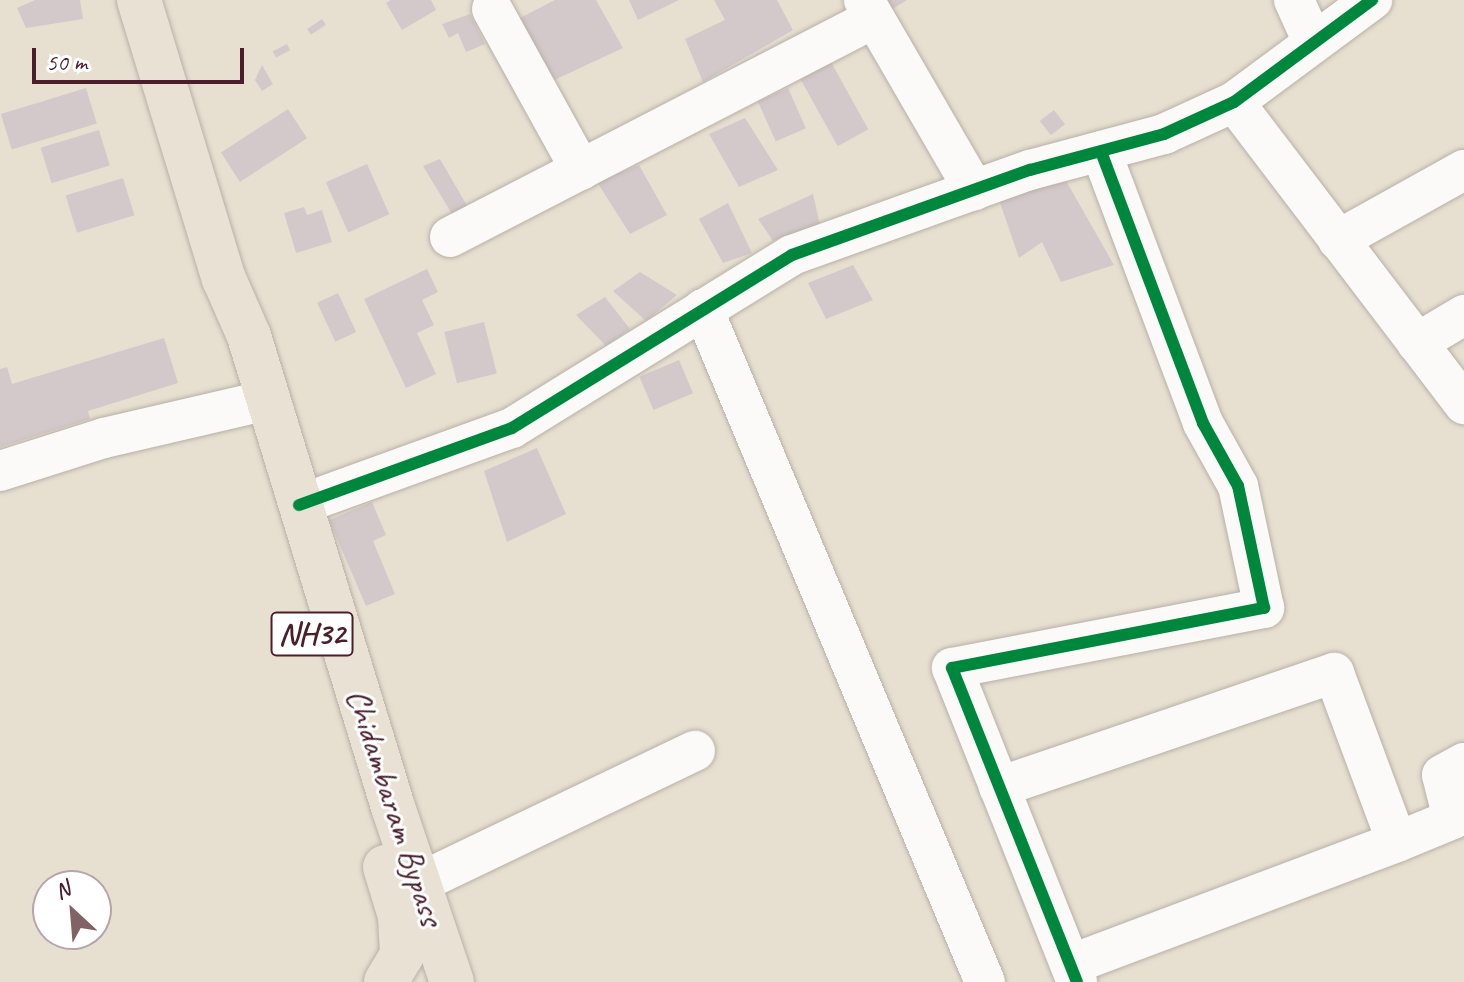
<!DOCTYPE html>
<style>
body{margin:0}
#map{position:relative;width:1464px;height:982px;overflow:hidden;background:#e7e0d1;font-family:Caveat,sans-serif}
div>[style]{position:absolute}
.building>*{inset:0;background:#d3c9ca;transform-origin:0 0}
.roads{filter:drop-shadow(0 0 2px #b8b0a7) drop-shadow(0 0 2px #b8b0a7)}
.minor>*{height:40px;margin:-20px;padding:0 20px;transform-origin:20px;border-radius:20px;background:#fbfaf8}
.major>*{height:44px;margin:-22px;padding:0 22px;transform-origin:22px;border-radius:22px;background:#e8e1d4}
.cycleway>*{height:12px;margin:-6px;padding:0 6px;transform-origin:6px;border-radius:6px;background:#00873e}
span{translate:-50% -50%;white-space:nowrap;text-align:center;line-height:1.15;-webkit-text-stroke:6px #fff;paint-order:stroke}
.shield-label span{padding:2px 6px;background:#fff;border:2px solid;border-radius:6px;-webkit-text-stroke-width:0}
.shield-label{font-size:32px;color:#4a1f2b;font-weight:700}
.street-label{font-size:34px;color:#4a1f2b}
.north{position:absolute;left:32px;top:870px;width:80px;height:80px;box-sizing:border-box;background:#fff;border:2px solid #b7a5aa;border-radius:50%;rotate:334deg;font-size:22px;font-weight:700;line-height:32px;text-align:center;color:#4a1f2b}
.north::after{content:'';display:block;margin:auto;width:28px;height:36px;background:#816365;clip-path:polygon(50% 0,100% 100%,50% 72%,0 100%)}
.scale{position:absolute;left:32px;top:48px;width:212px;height:36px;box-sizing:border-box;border:4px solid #4a1f2b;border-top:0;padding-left:10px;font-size:24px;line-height:28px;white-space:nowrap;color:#4a1f2b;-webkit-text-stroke:6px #fff;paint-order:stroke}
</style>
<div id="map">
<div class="building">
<div style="clip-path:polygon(35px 0,80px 0,83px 19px,26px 28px,17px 8px)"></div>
<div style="clip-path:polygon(391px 0,431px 0,436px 10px,402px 30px,386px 3px)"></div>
<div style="clip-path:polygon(555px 0,596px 0,623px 48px,548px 83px,514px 21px)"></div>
<div style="clip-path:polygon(629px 0,679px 0,638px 20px)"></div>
<div style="clip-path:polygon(714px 0,777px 0,793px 30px,703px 82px,685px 39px,725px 20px)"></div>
<div style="clip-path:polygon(885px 0,907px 0,891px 10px)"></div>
<div style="clip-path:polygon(470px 14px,485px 44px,466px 52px,458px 33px,449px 38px,442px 24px)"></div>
<div style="left:322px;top:19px;width:7px;height:18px;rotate:56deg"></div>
<div style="left:287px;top:44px;width:7px;height:16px;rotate:63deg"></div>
<div style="left:831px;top:62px;width:77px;height:35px;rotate:61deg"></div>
<div style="clip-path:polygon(262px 65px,273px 84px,262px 91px,255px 80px)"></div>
<div style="left:86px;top:88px;width:37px;height:89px;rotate:73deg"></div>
<div style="left:788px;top:88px;width:44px;height:33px;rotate:66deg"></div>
<div style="left:288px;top:109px;width:35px;height:80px;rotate:57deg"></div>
<div style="left:1054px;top:110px;width:18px;height:18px;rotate:52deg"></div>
<div style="clip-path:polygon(745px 118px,778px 170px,739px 187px,709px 134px)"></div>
<div style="left:99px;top:130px;width:37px;height:61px;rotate:73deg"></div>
<div style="clip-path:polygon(440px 159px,469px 209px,452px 214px,423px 166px)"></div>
<div style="left:367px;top:164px;width:55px;height:45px;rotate:66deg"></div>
<div style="clip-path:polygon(639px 165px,667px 215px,630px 234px,597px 182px)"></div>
<div style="clip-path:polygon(1061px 172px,1114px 265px,1061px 282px,1042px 242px,1019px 258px,998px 197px)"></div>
<div style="left:123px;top:178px;width:39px;height:60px;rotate:73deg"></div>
<div style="clip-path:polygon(813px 194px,820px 225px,773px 241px,758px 219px)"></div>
<div style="clip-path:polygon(728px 203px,752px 253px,723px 263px,699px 219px)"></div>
<div style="clip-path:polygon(304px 207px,307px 215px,322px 210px,332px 242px,296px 253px,284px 213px)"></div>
<div style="clip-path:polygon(853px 265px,873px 300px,826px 319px,808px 283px)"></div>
<div style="clip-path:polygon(427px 269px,438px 292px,422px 300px,434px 325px,417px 333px,436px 374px,406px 388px,364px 299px)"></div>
<div style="clip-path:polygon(640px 272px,677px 295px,646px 321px,613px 291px)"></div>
<div style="left:338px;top:293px;width:43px;height:23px;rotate:65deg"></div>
<div style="clip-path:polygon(605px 297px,630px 329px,606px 346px,576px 315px)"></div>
<div style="left:484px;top:322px;width:53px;height:41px;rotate:76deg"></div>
<div style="clip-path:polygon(164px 338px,178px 383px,88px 411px,90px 419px,0 447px,0 369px,7px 367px,12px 384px)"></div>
<div style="left:679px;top:360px;width:36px;height:43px;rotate:67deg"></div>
<div style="clip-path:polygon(537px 448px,566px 514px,507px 542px,484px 471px)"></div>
<div style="clip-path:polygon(372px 502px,386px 535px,373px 541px,395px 594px,366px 606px,329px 520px)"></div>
</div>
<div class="roads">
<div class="minor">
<div style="left:864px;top:0;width:220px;rotate:59.9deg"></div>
<div style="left:1294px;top:0;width:44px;rotate:65.8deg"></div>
<div style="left:492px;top:9px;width:184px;rotate:61.1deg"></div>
<div style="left:1234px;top:102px;width:380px;rotate:52.7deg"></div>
<div style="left:450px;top:237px;width:477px;rotate:-27.3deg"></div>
<div style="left:1338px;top:240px;width:144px;rotate:-29.1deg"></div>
<div style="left:703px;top:309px;width:730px;rotate:67.27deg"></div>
<div style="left:1417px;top:343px;width:55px;rotate:-30.8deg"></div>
<div style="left:0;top:471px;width:109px;rotate:-17.6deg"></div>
<div style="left:104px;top:438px;width:146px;rotate:-13.1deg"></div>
<div style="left:299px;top:505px;width:226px;rotate:-19.9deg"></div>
<div style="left:512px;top:428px;width:329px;rotate:-31.7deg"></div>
<div style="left:792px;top:255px;width:253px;rotate:-19.7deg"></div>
<div style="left:1030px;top:170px;width:139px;rotate:-15deg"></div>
<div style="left:1164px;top:134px;width:77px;rotate:-24.6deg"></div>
<div style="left:1234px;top:102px;width:172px;rotate:-36.5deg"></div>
<div style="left:999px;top:787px;width:354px;rotate:-18.8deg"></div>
<div style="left:1334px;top:673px;width:180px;rotate:69.6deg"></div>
<div style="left:1397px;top:842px;width:349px;rotate:159.4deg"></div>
<div style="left:1397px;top:842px;width:61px;rotate:-22.3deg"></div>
<div style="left:1453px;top:819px;width:45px;rotate:-104deg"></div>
<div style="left:1442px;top:775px;width:25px;rotate:-29deg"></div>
<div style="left:419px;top:883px;width:306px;rotate:-25.6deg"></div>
<div style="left:1077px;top:982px;width:338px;rotate:-111.7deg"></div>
<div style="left:952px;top:668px;width:318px;rotate:-10.9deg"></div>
<div style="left:1264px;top:608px;width:125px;rotate:-102deg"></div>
<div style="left:1238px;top:486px;width:72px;rotate:-119.1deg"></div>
<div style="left:1203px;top:423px;width:290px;rotate:-110.6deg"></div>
</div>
<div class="major">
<div style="left:139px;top:0;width:292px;rotate:73.1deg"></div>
<div style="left:224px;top:279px;width:62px;rotate:66.3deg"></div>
<div style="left:249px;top:336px;width:493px;rotate:73deg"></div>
<div style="left:393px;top:807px;width:185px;rotate:71.4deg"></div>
<div style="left:385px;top:867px;width:51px;rotate:73deg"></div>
<div style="left:400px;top:916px;width:39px;rotate:87deg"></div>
<div style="left:402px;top:955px;width:31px;rotate:121deg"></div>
</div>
</div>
<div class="cycleway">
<div style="left:299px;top:505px;width:226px;rotate:-19.9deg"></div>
<div style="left:512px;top:428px;width:329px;rotate:-31.7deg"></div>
<div style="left:792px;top:255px;width:253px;rotate:-19.7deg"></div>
<div style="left:1030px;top:170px;width:139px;rotate:-15deg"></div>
<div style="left:1164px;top:134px;width:77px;rotate:-24.6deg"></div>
<div style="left:1234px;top:102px;width:172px;rotate:-36.5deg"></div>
<div style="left:1077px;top:982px;width:338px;rotate:-111.7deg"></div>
<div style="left:952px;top:668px;width:318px;rotate:-10.9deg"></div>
<div style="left:1264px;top:608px;width:125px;rotate:-102deg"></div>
<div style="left:1238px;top:486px;width:72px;rotate:-119.1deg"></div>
<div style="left:1203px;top:423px;width:290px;rotate:-110.6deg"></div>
</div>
<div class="shield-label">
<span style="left:312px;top:634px">NH32</span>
</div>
<div class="street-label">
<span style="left:395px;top:807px;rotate:72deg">Chidambaram Bypass</span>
</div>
<div class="north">N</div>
<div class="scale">50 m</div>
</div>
